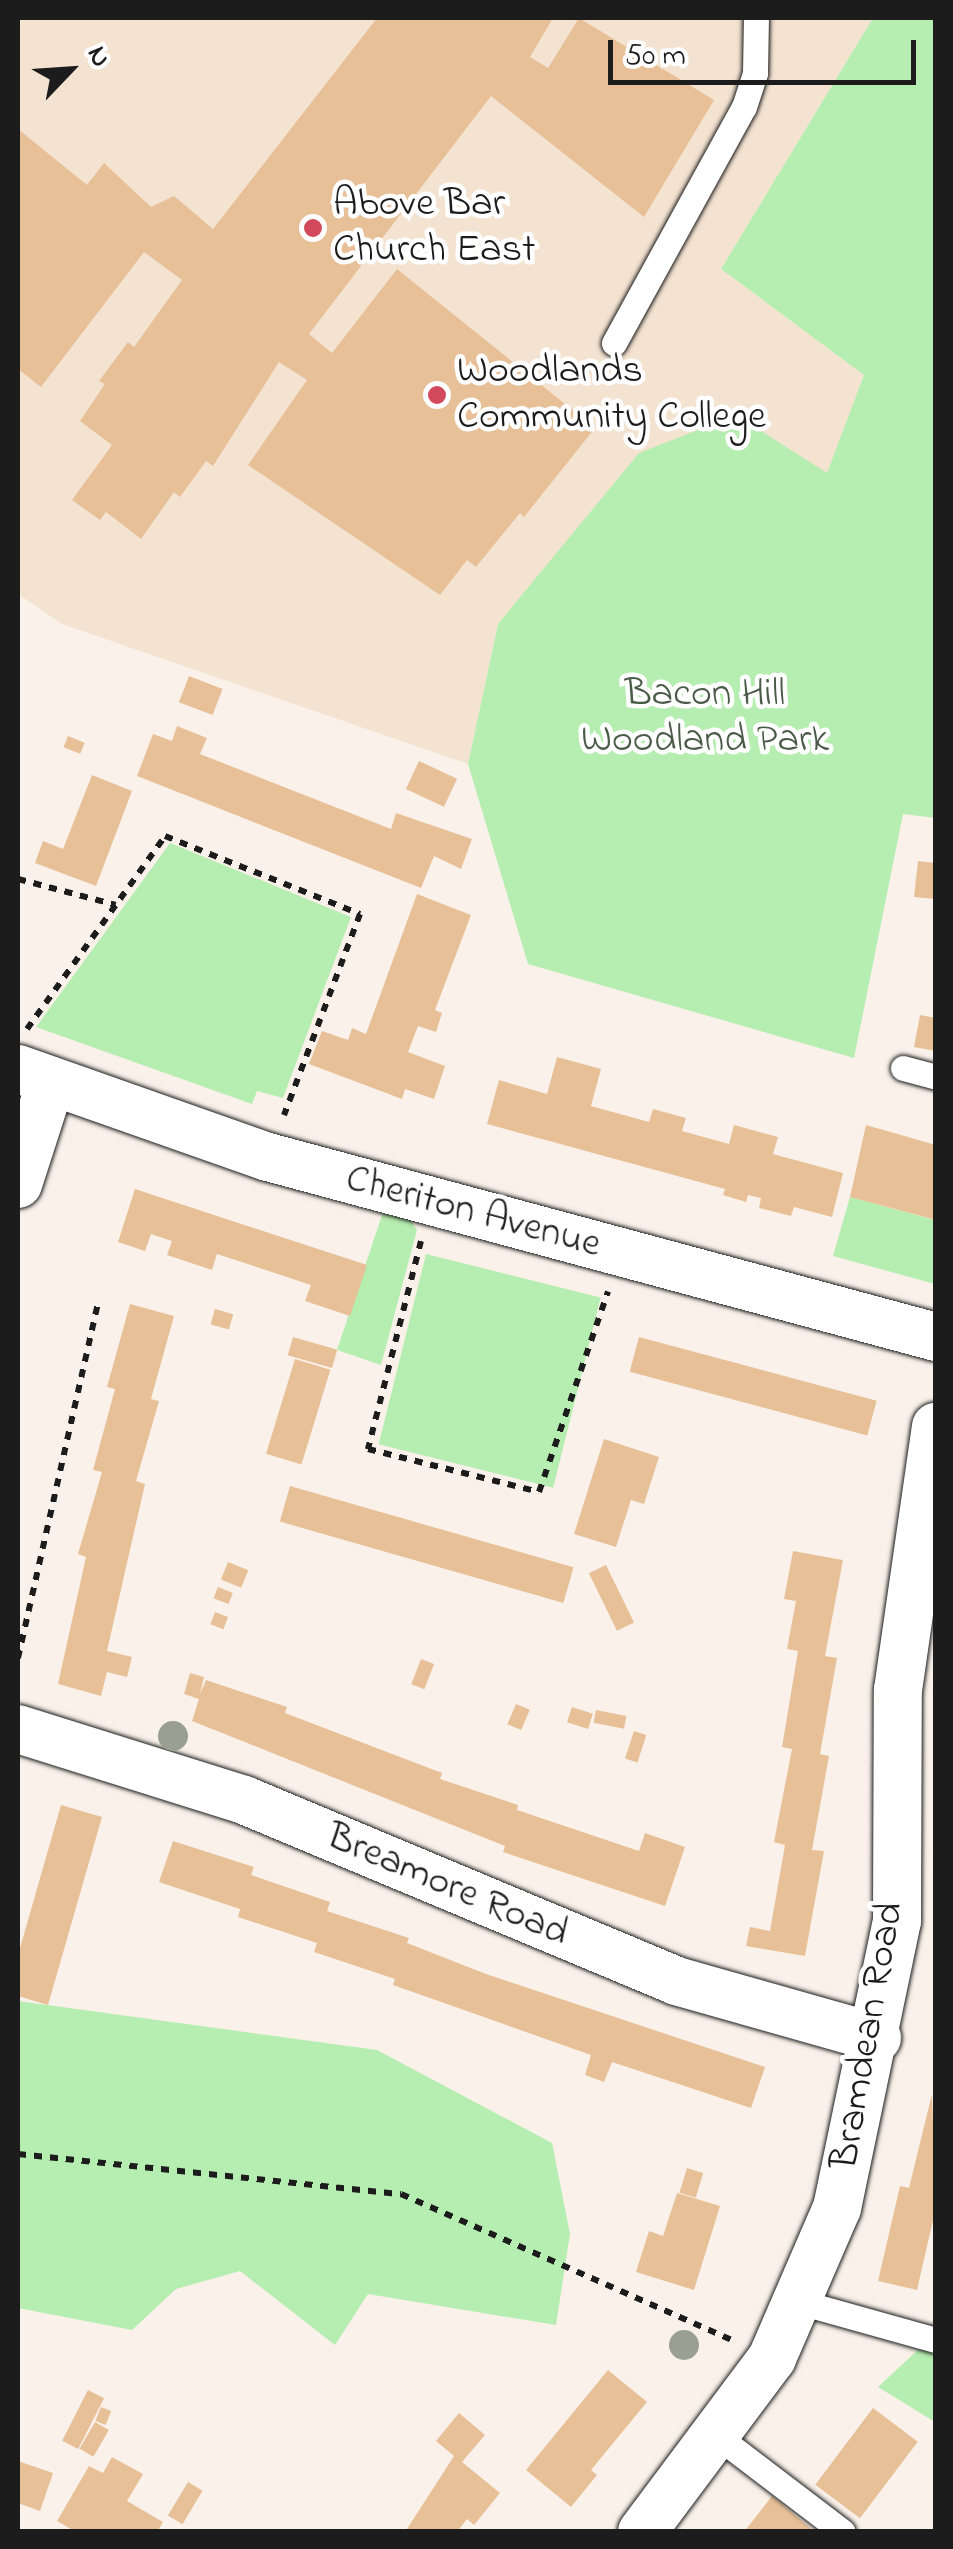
<!DOCTYPE html>
<style>
body{margin:0}
#map{position:relative;width:953px;height:2549px;overflow:hidden;background:#faf2ea;font-family:"Indie Flower",sans-serif}
div>[style]{position:absolute}
.built>*{inset:0;background:#f4e3d1}
.green>*{inset:0;background:#b6edb0;transform-origin:0 0}
.building>*{inset:0;background:#e7c098;transform-origin:0 0}
.path>*{height:6px;margin-top:-3px;transform-origin:0;background:repeating-linear-gradient(90deg,#1c1c1c 0 8px,transparent 0 16px)}
.roads{filter:drop-shadow(0 0 2px #1c1c1c) drop-shadow(0 0 2px #1c1c1c)}
.service>*{height:25px;margin:-12.5px;padding:0 12.5px;transform-origin:12.5px;border-radius:12.5px;background:#fff}
.minor>*{height:48px;margin:-24px;padding:0 24px;transform-origin:24px;border-radius:24px;background:#fff}
.trees>*{width:30px;height:30px;margin:-15px;border-radius:50%;background:#999f91}
.dots>*{width:28px;height:28px;translate:-50% -50%;box-sizing:border-box;border:5px solid #fff;border-radius:50%}
span{translate:-50% -50%;white-space:nowrap;text-align:center;line-height:1.15;-webkit-text-stroke:9px #fff;paint-order:stroke}
.poi-label{font-size:40px;color:#1c1c1c}
.left{translate:0 -50%;text-align:left}
.park-label{font-size:40px;color:#4a5b48}
.street-label{font-size:40px;color:#1c1c1c}
.frame{position:absolute;inset:0;border:20px solid #1c1c1c;pointer-events:none}
.north{position:absolute;left:20px;top:20px;width:100px;height:100px;-webkit-text-stroke:8px #fff;paint-order:stroke;rotate:65deg;font-size:28px;font-weight:700;line-height:40px;text-align:center;color:#1c1c1c}
.north::after{content:'';display:block;margin:auto;width:35px;height:45px;background:#1c1c1c;clip-path:polygon(50% 0,100% 100%,50% 72%,0 100%)}
.scale{position:absolute;left:608px;top:40px;width:308px;height:45px;box-sizing:border-box;border:5px solid #1c1c1c;border-top:0;padding-left:12px;font-size:30px;line-height:35px;white-space:nowrap;color:#1c1c1c;-webkit-text-stroke:8px #fff;paint-order:stroke}
</style>
<div id="map">
<div class="built">
<div style="clip-path:polygon(18px 18px,873px 18px,721px 269px,864px 375px,827px 474px,736px 415px,498px 624px,468px 764px,62px 624px,18px 594px)"></div>
</div>
<div class="green">
<div style="clip-path:polygon(873px 18px,935px 18px,936px 818px,903px 814px,854px 1058px,528px 964px,468px 764px,498px 624px,639px 453px,736px 415px,827px 473px,864px 375px,721px 269px)"></div>
<div style="clip-path:polygon(170px 843px,351px 917px,283px 1098px,257px 1091px,252px 1104px,36px 1027px)"></div>
<div style="clip-path:polygon(850px 1197px,935px 1220px,935px 1284px,833px 1256px)"></div>
<div style="clip-path:polygon(384px 1209px,409px 1217px,417px 1230px,381px 1365px,337px 1350px)"></div>
<div style="left:426px;top:1254px;width:180px;height:196px;rotate:14deg"></div>
<div style="clip-path:polygon(18px 2001px,377px 2050px,552px 2143px,570px 2234px,556px 2325px,368px 2294px,335px 2345px,240px 2271px,176px 2289px,132px 2330px,18px 2308px)"></div>
<div style="clip-path:polygon(935px 2334px,935px 2422px,878px 2387px)"></div>
</div>
<div class="building">
<div style="clip-path:polygon(377px 18px,553px 18px,530px 57px,548px 68px,579px 18px,714px 100px,644px 217px,491px 96px,309px 334px,332px 353px,397px 269px,595px 428px,524px 517px,520px 513px,476px 567px,467px 560px,440px 595px,248px 465px,307px 380px,279px 362px,213px 466px,206px 461px,180px 497px,174px 492px,141px 539px,106px 512px,100px 520px,72px 500px,112px 445px,80px 421px,105px 384px,99px 381px,128px 342px,134px 347px,182px 280px,144px 252px,41px 387px,18px 369px,18px 129px,87px 185px,104px 163px,151px 207px,174px 196px,213px 229px)"></div>
<div style="left:189px;top:676px;width:36px;height:28px;rotate:21deg"></div>
<div style="clip-path:polygon(177px 726px,207px 738px,200px 754px,391px 829px,396px 813px,472px 839px,461px 869px,434px 856px,421px 888px,137px 776px,153px 734px,172px 741px)"></div>
<div style="left:68px;top:736px;width:18px;height:12px;rotate:22deg"></div>
<div style="left:419px;top:761px;width:42px;height:31px;rotate:25deg"></div>
<div style="clip-path:polygon(92px 775px,132px 791px,96px 886px,35px 863px,43px 841px,63px 849px)"></div>
<div style="clip-path:polygon(918px 861px,936px 863px,936px 899px,914px 897px)"></div>
<div style="clip-path:polygon(417px 894px,471px 915px,435px 1010px,442px 1013px,436px 1032px,418px 1026px,408px 1052px,445px 1066px,434px 1099px,405px 1089px,402px 1099px,309px 1064px,322px 1031px,348px 1040px,352px 1028px,366px 1034px)"></div>
<div style="clip-path:polygon(920px 1015px,936px 1018px,936px 1051px,914px 1047px)"></div>
<div style="clip-path:polygon(557px 1057px,601px 1069px,591px 1106px,649px 1122px,653px 1109px,686px 1118px,682px 1131px,729px 1144px,734px 1125px,778px 1137px,773px 1154px,843px 1173px,832px 1217px,794px 1207px,791px 1216px,759px 1208px,761px 1198px,748px 1195px,746px 1202px,723px 1195px,725px 1189px,487px 1124px,499px 1080px,547px 1094px)"></div>
<div style="clip-path:polygon(866px 1125px,936px 1145px,936px 1220px,850px 1197px)"></div>
<div style="clip-path:polygon(135px 1189px,367px 1265px,350px 1316px,305px 1301px,311px 1285px,217px 1254px,212px 1270px,167px 1255px,172px 1241px,151px 1234px,145px 1251px,118px 1242px)"></div>
<div style="clip-path:polygon(130px 1304px,174px 1316px,151px 1399px,159px 1401px,136px 1481px,145px 1484px,107px 1651px,132px 1657px,127px 1677px,107px 1672px,101px 1696px,58px 1684px,86px 1557px,78px 1554px,102px 1472px,93px 1470px,115px 1389px,107px 1387px)"></div>
<div style="left:215px;top:1309px;width:19px;height:16px;rotate:16deg"></div>
<div style="left:293px;top:1337px;width:46px;height:19px;rotate:16deg"></div>
<div style="left:639px;top:1337px;width:246px;height:36px;rotate:15deg"></div>
<div style="left:295px;top:1359px;width:37px;height:99px;rotate:17deg"></div>
<div style="clip-path:polygon(604px 1439px,659px 1457px,644px 1504px,631px 1500px,616px 1547px,574px 1534px)"></div>
<div style="left:290px;top:1486px;width:295px;height:37px;rotate:16deg"></div>
<div style="clip-path:polygon(793px 1551px,843px 1560px,825px 1656px,837px 1658px,820px 1754px,829px 1756px,812px 1850px,824px 1851px,805px 1956px,746px 1946px,750px 1927px,770px 1931px,785px 1845px,774px 1842px,792px 1749px,782px 1747px,798px 1651px,787px 1649px,796px 1601px,784px 1599px)"></div>
<div style="left:228px;top:1562px;width:22px;height:19px;rotate:22deg"></div>
<div style="left:606px;top:1565px;width:64px;height:19px;rotate:64deg"></div>
<div style="left:218px;top:1587px;width:16px;height:12px;rotate:22deg"></div>
<div style="left:215px;top:1612px;width:14px;height:13px;rotate:21deg"></div>
<div style="left:421px;top:1659px;width:14px;height:27px;rotate:21deg"></div>
<div style="clip-path:polygon(190px 1673px,204px 1677px,200px 1694px,206px 1680px,287px 1707px,285px 1713px,442px 1773px,440px 1779px,518px 1805px,517px 1810px,639px 1851px,645px 1833px,685px 1847px,665px 1906px,503px 1852px,505px 1846px,192px 1721px,199px 1699px,184px 1694px)"></div>
<div style="left:516px;top:1704px;width:15px;height:22px;rotate:23deg"></div>
<div style="left:572px;top:1707px;width:22px;height:16px;rotate:18deg"></div>
<div style="left:596px;top:1710px;width:31px;height:13px;rotate:11deg"></div>
<div style="left:634px;top:1731px;width:13px;height:29px;rotate:18deg"></div>
<div style="clip-path:polygon(61px 1805px,102px 1817px,48px 2005px,18px 1996px,18px 1955px)"></div>
<div style="clip-path:polygon(173px 1841px,254px 1867px,251px 1875px,330px 1902px,327px 1911px,409px 1938px,407px 1943px,486px 1974px,765px 2067px,751px 2108px,612px 2062px,604px 2082px,585px 2075px,591px 2055px,393px 1985px,395px 1979px,314px 1952px,317px 1943px,238px 1917px,240px 1909px,159px 1882px)"></div>
<div style="clip-path:polygon(932px 2094px,936px 2207px,917px 2290px,878px 2281px,900px 2186px,909px 2188px)"></div>
<div style="left:687px;top:2168px;width:17px;height:26px;rotate:17deg"></div>
<div style="clip-path:polygon(677px 2193px,720px 2206px,694px 2290px,636px 2272px,649px 2231px,663px 2236px)"></div>
<div style="clip-path:polygon(608px 2370px,647px 2402px,591px 2470px,597px 2475px,571px 2507px,526px 2470px)"></div>
<div style="left:88px;top:2390px;width:18px;height:57px;rotate:27deg"></div>
<div style="left:101px;top:2407px;width:11px;height:15px;rotate:22deg"></div>
<div style="left:873px;top:2408px;width:56px;height:96px;rotate:37deg"></div>
<div style="clip-path:polygon(459px 2413px,485px 2435px,462px 2462px,500px 2493px,474px 2525px,467px 2519px,457px 2532px,405px 2532px,454px 2456px,436px 2441px)"></div>
<div style="left:95px;top:2422px;width:16px;height:31px;rotate:30deg"></div>
<div style="clip-path:polygon(112px 2457px,143px 2474px,127px 2501px,163px 2522px,157px 2532px,76px 2532px,57px 2521px,89px 2466px,103px 2473px)"></div>
<div style="clip-path:polygon(18px 2461px,53px 2473px,40px 2511px,18px 2503px)"></div>
<div style="left:188px;top:2482px;width:17px;height:39px;rotate:31deg"></div>
<div style="clip-path:polygon(772px 2496px,815px 2532px,744px 2532px)"></div>
</div>
<div class="path">
<div style="left:933px;top:840px;width:3px"></div>
<div style="left:18px;top:879px;width:101px;rotate:14.9deg"></div>
<div style="left:27px;top:1029px;width:237px;rotate:-54.4deg"></div>
<div style="left:165px;top:836px;width:210px;rotate:21.8deg"></div>
<div style="left:360px;top:914px;width:215px;rotate:110.7deg"></div>
<div style="left:421px;top:1241px;width:215px;rotate:104.3deg"></div>
<div style="left:368px;top:1449px;width:176px;rotate:14.1deg"></div>
<div style="left:539px;top:1492px;width:212px;rotate:-71deg"></div>
<div style="left:18px;top:1658px;width:363px;rotate:-77.3deg"></div>
<div style="left:18px;top:2154px;width:385px;rotate:6deg"></div>
<div style="left:401px;top:2194px;width:364px;rotate:23.8deg"></div>
</div>
<div class="roads">
<div class="service">
<div style="left:614px;top:343px;width:269px;rotate:-61.2deg"></div>
<div style="left:744px;top:107px;width:36px;rotate:-72deg"></div>
<div style="left:755px;top:73px;width:55px;rotate:-89deg"></div>
<div style="left:903px;top:1068px;width:34px;rotate:15deg"></div>
<div style="left:796px;top:2301px;width:145px;rotate:15.6deg"></div>
<div style="left:717px;top:2436px;width:158px;rotate:37.3deg"></div>
</div>
<div class="minor">
<div style="left:18px;top:1069px;width:265px;rotate:19.4deg"></div>
<div style="left:268px;top:1157px;width:692px;rotate:15.08deg"></div>
<div style="left:18px;top:1184px;width:107px;rotate:-72.1deg"></div>
<div style="left:18px;top:1729px;width:237px;rotate:17.4deg"></div>
<div style="left:244px;top:1800px;width:468px;rotate:22.7deg"></div>
<div style="left:676px;top:1981px;width:209px;rotate:15.8deg"></div>
<div style="left:642px;top:2532px;width:217px;rotate:-53.2deg"></div>
<div style="left:772px;top:2358px;width:163px;rotate:-66.6deg"></div>
<div style="left:837px;top:2208px;width:293px;rotate:-78.2deg"></div>
<div style="left:897px;top:1921px;width:231px;rotate:-89.8deg"></div>
<div style="left:898px;top:1690px;width:266px;rotate:-81.8deg"></div>
</div>
</div>
<div class="trees">
<div style="left:173px;top:1736px"></div>
<div style="left:684px;top:2345px"></div>
</div>
<div class="dots">
<div style="left:313px;top:228px;background:#d1495b"></div>
<div style="left:437px;top:395px;background:#d1495b"></div>
</div>
<div class="poi-label">
<span class="left" style="left:333px;top:228px">Above Bar<br>Church East</span>
<span class="left" style="left:457px;top:395px">Woodlands<br>Community College</span>
</div>
<div class="park-label">
<span style="left:705px;top:718px">Bacon Hill<br>Woodland Park</span>
</div>
<div class="street-label">
<span style="left:473px;top:1213px;rotate:15deg">Cheriton Avenue</span>
<span style="left:447px;top:1886px;rotate:23deg">Breamore Road</span>
<span style="left:869px;top:2036px;rotate:-80deg">Bramdean Road</span>
</div>
<div class="frame"></div>
<div class="north">N</div>
<div class="scale">50 m</div>
</div>
